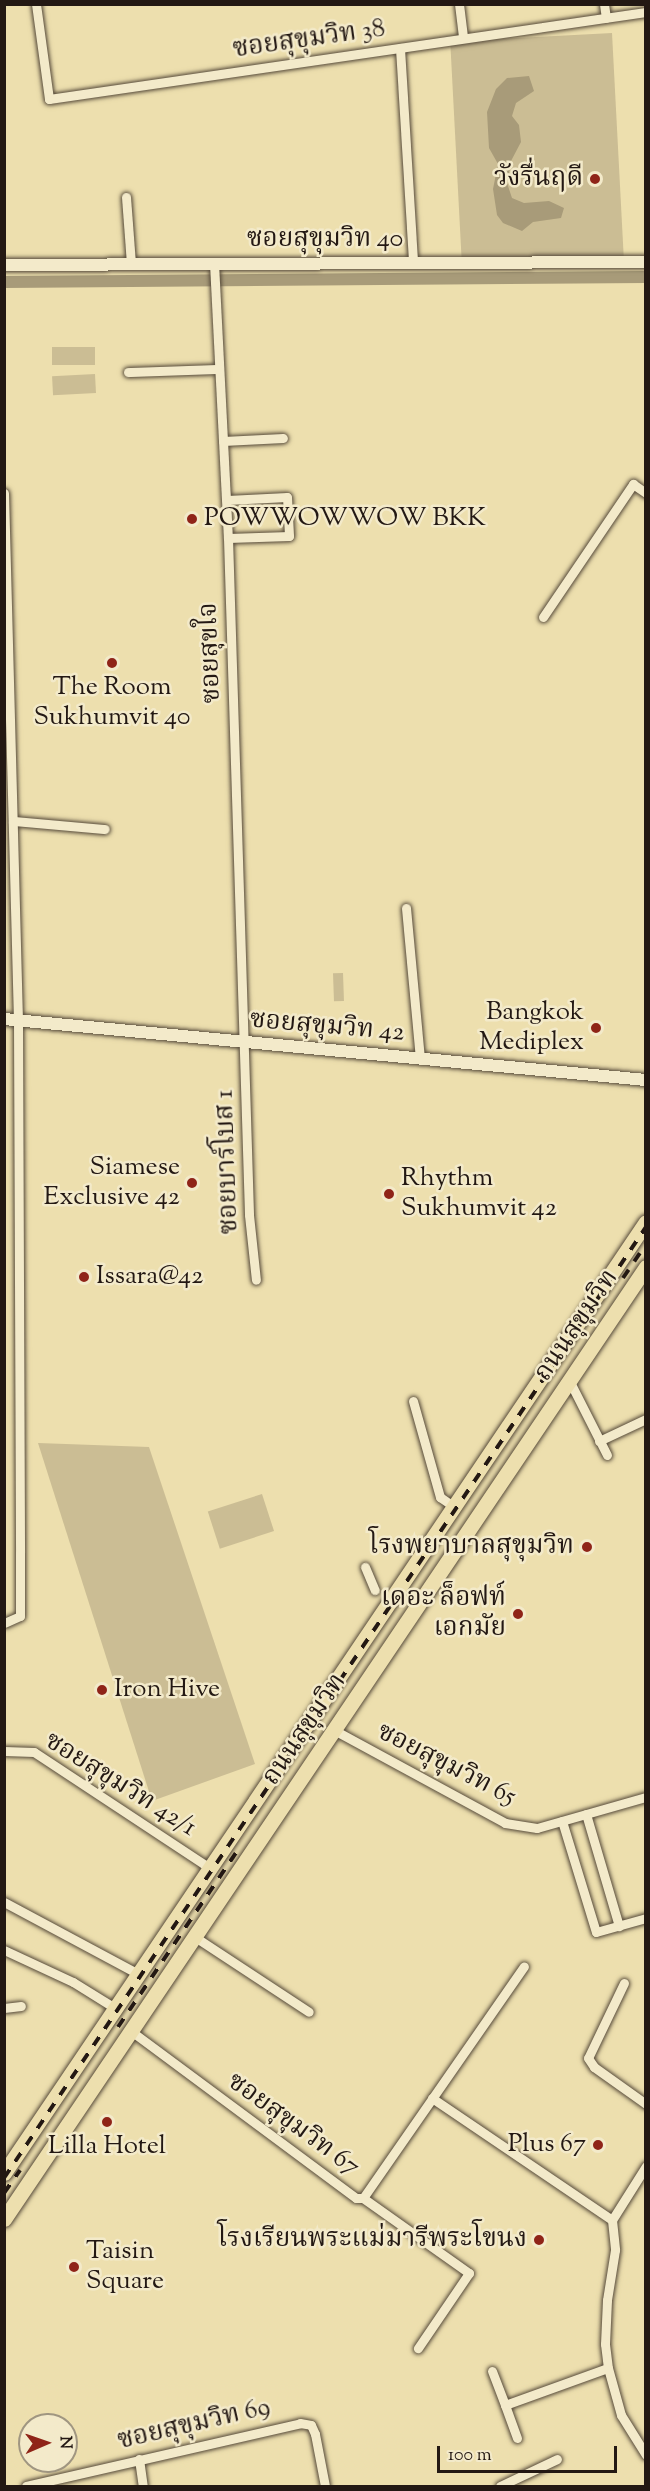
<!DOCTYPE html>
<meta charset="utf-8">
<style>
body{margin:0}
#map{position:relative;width:650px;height:2491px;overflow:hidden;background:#eddfae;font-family:"Sorts Mill Goudy","Noto Serif Thai",serif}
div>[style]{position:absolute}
.green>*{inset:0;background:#cbbd94;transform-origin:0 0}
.water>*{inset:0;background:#a89b79}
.canal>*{height:12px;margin:-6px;padding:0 6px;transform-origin:6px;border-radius:6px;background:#a89b79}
.roads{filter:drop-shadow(0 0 2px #564a3a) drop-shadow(0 0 2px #564a3a)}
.minor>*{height:9px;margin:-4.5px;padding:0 4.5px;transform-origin:4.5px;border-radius:4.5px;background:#f3eaca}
.tertiary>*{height:12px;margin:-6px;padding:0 6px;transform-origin:6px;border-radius:6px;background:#f3eaca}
.primary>*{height:15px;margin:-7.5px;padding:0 7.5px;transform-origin:7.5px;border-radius:7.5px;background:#eddfae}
.rail>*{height:4px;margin-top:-2px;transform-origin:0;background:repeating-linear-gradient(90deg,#231813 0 10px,transparent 0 20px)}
.dots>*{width:16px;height:16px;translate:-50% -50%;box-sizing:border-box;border:3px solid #f3eaca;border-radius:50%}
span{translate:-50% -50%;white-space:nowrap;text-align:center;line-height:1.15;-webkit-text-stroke:5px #f3eaca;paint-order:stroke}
.street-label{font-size:26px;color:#231813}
.poi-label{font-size:26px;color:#231813}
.right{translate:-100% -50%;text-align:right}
.left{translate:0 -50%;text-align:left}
.frame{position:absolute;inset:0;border:6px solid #231813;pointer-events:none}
.north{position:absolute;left:18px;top:2413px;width:60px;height:60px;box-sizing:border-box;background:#f3eaca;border:2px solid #a09681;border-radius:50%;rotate:88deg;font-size:16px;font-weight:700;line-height:24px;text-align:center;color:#231813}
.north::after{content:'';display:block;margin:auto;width:21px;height:27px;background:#8f2418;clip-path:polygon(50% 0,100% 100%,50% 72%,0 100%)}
.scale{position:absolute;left:437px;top:2446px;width:180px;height:27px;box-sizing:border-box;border:3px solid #231813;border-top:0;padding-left:8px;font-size:18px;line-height:21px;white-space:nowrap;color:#231813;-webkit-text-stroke:4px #f3eaca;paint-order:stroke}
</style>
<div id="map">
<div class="green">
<div style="left:612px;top:33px;width:224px;height:162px;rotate:87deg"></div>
<div style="left:95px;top:347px;width:18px;height:43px;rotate:90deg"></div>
<div style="left:95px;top:374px;width:19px;height:43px;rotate:87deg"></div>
<div style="left:343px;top:973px;width:28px;height:10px;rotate:88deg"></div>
<div style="clip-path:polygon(38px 1443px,149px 1447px,255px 1764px,152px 1801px)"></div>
<div style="left:262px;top:1494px;width:39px;height:57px;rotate:72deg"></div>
</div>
<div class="water">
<div style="clip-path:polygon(529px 76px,534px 91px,516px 103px,512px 116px,519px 125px,521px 142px,511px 161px,507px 183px,512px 198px,524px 203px,549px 201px,564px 208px,561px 218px,533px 222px,522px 231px,503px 223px,497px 215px,493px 189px,498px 164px,489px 148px,487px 112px,496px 89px,507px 78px)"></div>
</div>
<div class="canal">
<div style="left:4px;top:282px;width:642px;rotate:-0.45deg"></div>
</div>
<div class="roads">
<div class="minor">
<div style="left:36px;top:4px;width:96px;rotate:82.2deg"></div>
<div style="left:49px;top:99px;width:603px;rotate:-8.29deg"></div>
<div style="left:459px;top:4px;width:34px;rotate:83deg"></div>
<div style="left:604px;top:4px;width:14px;rotate:82deg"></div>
<div style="left:400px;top:48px;width:214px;rotate:86.5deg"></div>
<div style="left:126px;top:197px;width:67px;rotate:85.7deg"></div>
<div style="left:214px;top:263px;width:275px;rotate:87.1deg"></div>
<div style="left:228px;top:538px;width:677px;rotate:88.22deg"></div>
<div style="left:249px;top:1215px;width:65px;rotate:83.9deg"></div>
<div style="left:128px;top:372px;width:91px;rotate:-1.9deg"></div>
<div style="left:223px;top:441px;width:60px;rotate:-2.9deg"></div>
<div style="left:4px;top:493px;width:528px;rotate:88.48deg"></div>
<div style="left:18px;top:1021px;width:532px;rotate:89.78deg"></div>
<div style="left:20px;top:1553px;width:63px;rotate:90deg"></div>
<div style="left:20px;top:1616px;width:17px;rotate:156deg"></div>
<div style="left:227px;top:500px;width:60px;rotate:-2.9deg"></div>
<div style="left:287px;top:497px;width:39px;rotate:87deg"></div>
<div style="left:289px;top:536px;width:61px;rotate:178.1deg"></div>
<div style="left:543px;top:617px;width:161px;rotate:-55.9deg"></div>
<div style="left:633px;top:484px;width:16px;rotate:35deg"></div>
<div style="left:13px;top:821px;width:92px;rotate:5deg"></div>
<div style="left:406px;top:908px;width:151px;rotate:84.7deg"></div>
<div style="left:569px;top:1380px;width:84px;rotate:63.1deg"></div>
<div style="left:413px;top:1401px;width:100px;rotate:74.3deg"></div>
<div style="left:440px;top:1497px;width:16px;rotate:35deg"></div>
<div style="left:599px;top:1441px;width:52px;rotate:-25.1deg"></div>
<div style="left:365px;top:1567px;width:25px;rotate:67deg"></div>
<div style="left:334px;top:1730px;width:195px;rotate:28.5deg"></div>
<div style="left:505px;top:1823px;width:32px;rotate:9deg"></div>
<div style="left:537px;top:1828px;width:113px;rotate:-15.9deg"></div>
<div style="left:4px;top:1751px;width:30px;rotate:2deg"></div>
<div style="left:34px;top:1752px;width:211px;rotate:33.4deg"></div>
<div style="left:586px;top:1814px;width:117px;rotate:73.6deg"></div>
<div style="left:562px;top:1821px;width:116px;rotate:73deg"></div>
<div style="left:596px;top:1932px;width:52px;rotate:-15.6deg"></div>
<div style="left:4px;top:1902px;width:152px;rotate:28.2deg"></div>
<div style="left:195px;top:1937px;width:136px;rotate:33.3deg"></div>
<div style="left:4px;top:1950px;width:76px;rotate:24.9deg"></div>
<div style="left:73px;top:1982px;width:49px;rotate:31.8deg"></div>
<div style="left:624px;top:1983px;width:83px;rotate:115.6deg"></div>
<div style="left:588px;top:2058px;width:11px;rotate:56deg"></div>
<div style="left:594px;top:2067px;width:64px;rotate:35.4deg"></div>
<div style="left:4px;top:2008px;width:17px;rotate:-7deg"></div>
<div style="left:131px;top:2031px;width:280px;rotate:36.6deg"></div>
<div style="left:356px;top:2198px;width:7px"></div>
<div style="left:363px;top:2198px;width:130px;rotate:35.3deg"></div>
<div style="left:469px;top:2273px;width:91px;rotate:124.2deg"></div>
<div style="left:432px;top:2098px;width:217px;rotate:34.1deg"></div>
<div style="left:363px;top:2198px;width:282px;rotate:-55.2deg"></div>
<div style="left:612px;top:2220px;width:30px;rotate:84deg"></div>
<div style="left:615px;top:2250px;width:51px;rotate:99.1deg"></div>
<div style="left:607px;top:2300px;width:44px;rotate:92.6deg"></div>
<div style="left:605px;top:2344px;width:24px;rotate:83deg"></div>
<div style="left:608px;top:2368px;width:49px;rotate:74.5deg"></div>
<div style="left:621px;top:2415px;width:47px;rotate:58deg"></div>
<div style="left:612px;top:2220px;width:64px;rotate:-57.8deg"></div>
<div style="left:492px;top:2371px;width:36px;rotate:69deg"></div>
<div style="left:517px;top:2438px;width:35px;rotate:-110deg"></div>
<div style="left:505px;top:2405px;width:109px;rotate:-19.8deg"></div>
<div style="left:139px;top:2459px;width:27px;rotate:82deg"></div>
<div style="left:26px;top:2486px;width:281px;rotate:-12.9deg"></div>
<div style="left:300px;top:2423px;width:11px;rotate:10deg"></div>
<div style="left:311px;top:2425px;width:10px;rotate:66deg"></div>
<div style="left:315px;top:2434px;width:53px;rotate:79.1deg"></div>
<div style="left:500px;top:2486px;width:63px;rotate:-25.3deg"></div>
</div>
<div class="tertiary">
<div style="left:4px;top:265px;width:642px;rotate:-0.27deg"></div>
<div style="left:4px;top:1019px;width:645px;rotate:5.43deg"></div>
</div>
<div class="primary">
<div style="left:4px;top:2173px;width:1147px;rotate:-55.98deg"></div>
<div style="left:4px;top:2219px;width:1148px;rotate:-56.01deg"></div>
</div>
</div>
<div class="rail">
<div style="left:623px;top:1278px;width:41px;rotate:-55.9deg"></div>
<div style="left:118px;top:2027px;width:210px;rotate:-55.9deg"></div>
<div style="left:4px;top:2178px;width:1147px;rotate:-55.98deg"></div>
<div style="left:4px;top:2193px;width:28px;rotate:-55deg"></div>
</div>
<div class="dots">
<div style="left:595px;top:179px;background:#8f2418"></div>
<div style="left:192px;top:519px;background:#8f2418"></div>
<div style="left:112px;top:663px;background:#8f2418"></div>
<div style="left:596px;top:1028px;background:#8f2418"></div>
<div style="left:192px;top:1183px;background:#8f2418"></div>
<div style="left:389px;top:1194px;background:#8f2418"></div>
<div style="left:84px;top:1277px;background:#8f2418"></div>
<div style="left:587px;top:1547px;background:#8f2418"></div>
<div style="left:518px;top:1614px;background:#8f2418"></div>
<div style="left:102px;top:1690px;background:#8f2418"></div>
<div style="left:107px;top:2122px;background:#8f2418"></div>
<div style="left:598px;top:2145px;background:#8f2418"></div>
<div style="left:539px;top:2240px;background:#8f2418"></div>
<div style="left:74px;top:2267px;background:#8f2418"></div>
</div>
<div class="street-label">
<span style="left:309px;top:40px;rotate:-8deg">ซอยสุขุมวิท 38</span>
<span style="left:325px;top:240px">ซอยสุขุมวิท 40</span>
<span style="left:211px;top:653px;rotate:-92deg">ซอยสุขใจ</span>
<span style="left:327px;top:1027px;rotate:5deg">ซอยสุขุมวิท 42</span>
<span style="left:228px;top:1162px;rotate:-92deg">ซอยบาร์โบส 1</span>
<span style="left:577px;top:1326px;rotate:-56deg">ถนนสุขุมวิท</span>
<span style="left:305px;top:1730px;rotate:-56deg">ถนนสุขุมวิท</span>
<span style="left:446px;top:1765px;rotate:27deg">ซอยสุขุมวิท 65</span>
<span style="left:120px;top:1785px;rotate:32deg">ซอยสุขุมวิท 42/1</span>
<span style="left:293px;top:2125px;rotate:36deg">ซอยสุขุมวิท 67</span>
<span style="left:194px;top:2425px;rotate:-13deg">ซอยสุขุมวิท 69</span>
</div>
<div class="poi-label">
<span class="right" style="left:583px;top:179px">วังรื่นฤดี</span>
<span class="left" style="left:204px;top:519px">POWWOWWOW BKK</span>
<span style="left:112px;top:703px">The Room<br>Sukhumvit 40</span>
<span class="right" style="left:584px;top:1028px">Bangkok<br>Mediplex</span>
<span class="right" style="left:180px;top:1183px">Siamese<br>Exclusive 42</span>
<span class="left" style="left:401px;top:1194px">Rhythm<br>Sukhumvit 42</span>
<span class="left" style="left:96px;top:1277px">Issara@42</span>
<span class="right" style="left:574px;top:1547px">โรงพยาบาลสุขุมวิท</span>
<span class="right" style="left:506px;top:1614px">เดอะ ล็อฟท์<br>เอกมัย</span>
<span class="left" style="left:114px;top:1690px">Iron Hive</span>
<span class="right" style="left:586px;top:2145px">Plus 67</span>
<span style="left:107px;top:2147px">Lilla Hotel</span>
<span class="right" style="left:527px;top:2240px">โรงเรียนพระแม่มารีพระโขนง</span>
<span class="left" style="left:86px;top:2267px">Taisin<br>Square</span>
</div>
<div class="frame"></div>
<div class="north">N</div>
<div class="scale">100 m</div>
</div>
